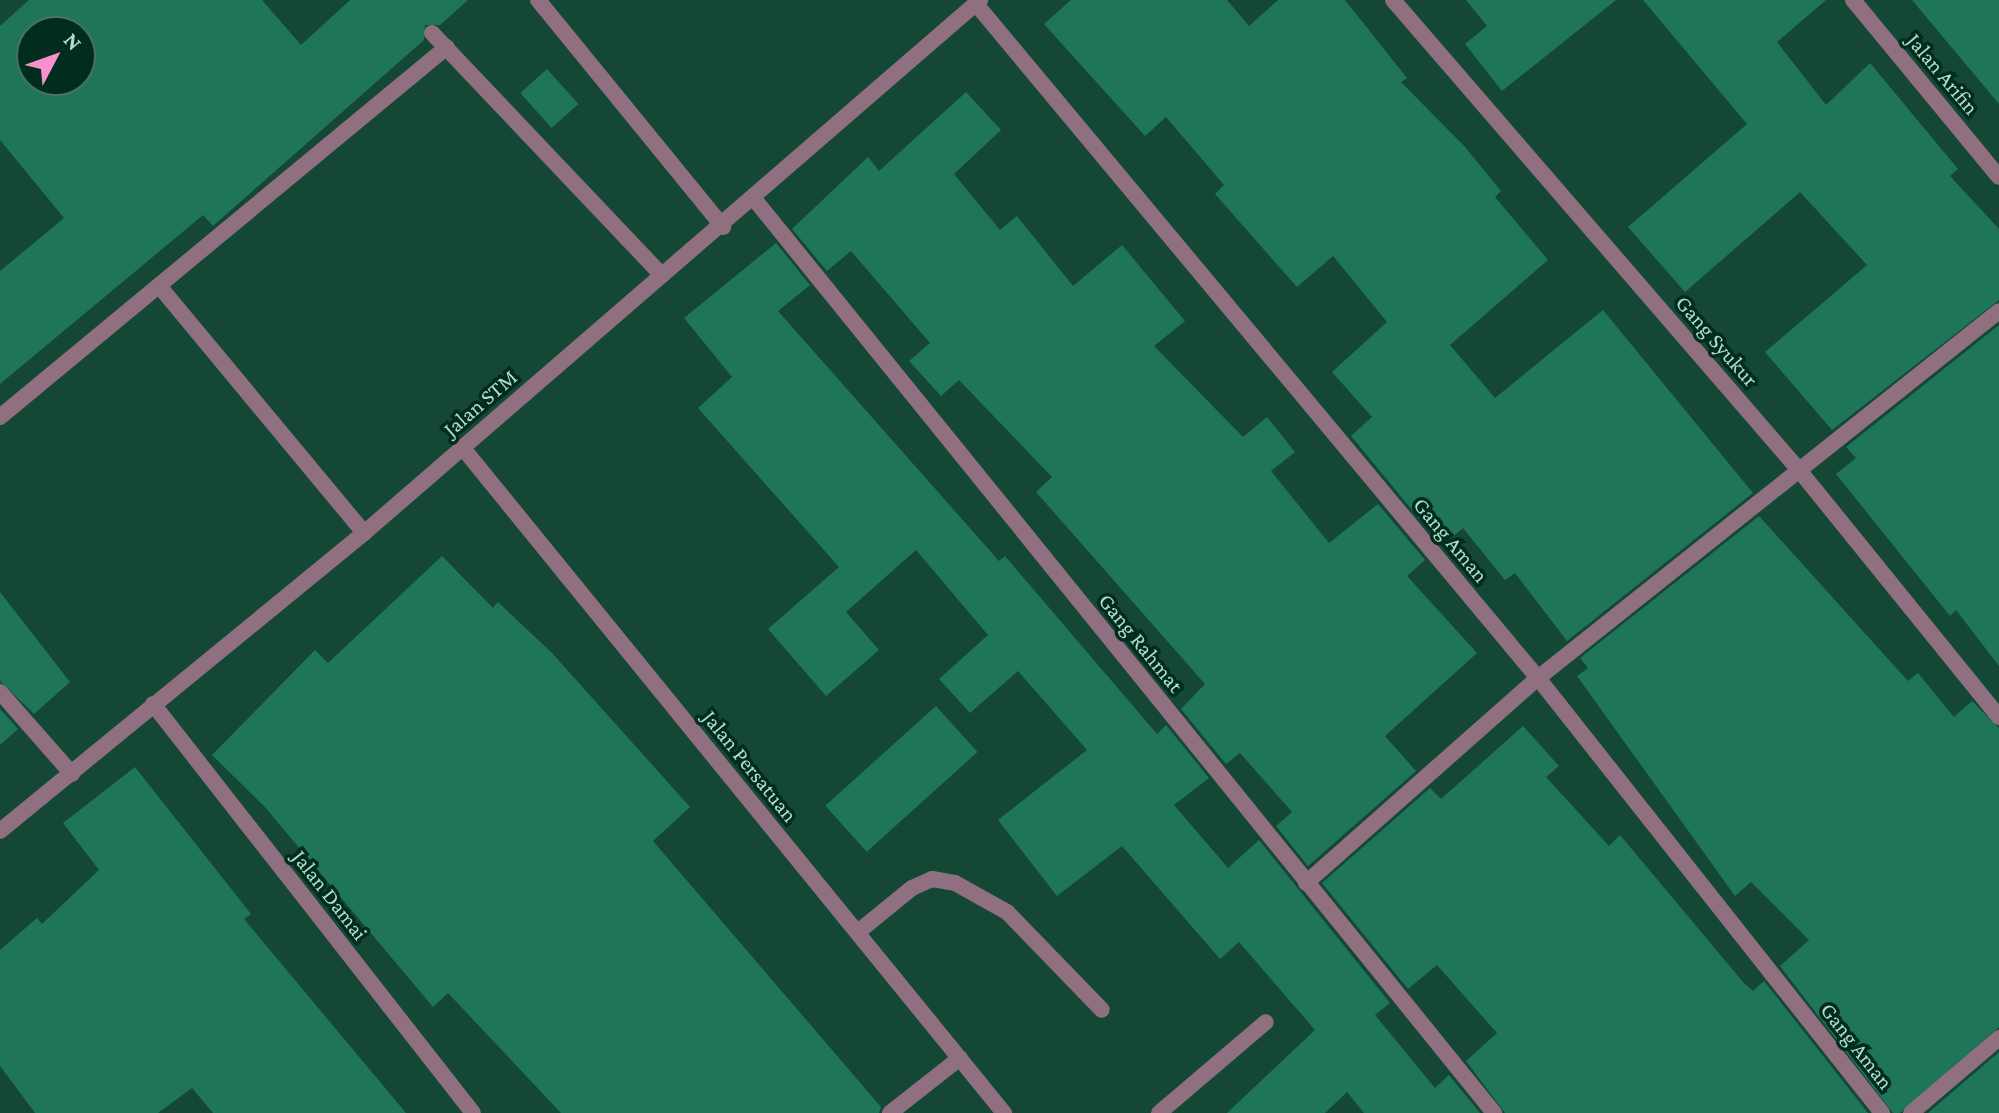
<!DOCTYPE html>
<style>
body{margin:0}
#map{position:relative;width:1999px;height:1113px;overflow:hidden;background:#144835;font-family:"Crimson Pro",serif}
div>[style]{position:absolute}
.building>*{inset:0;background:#1f7557;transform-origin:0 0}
.service>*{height:16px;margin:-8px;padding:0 8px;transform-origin:8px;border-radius:8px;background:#906f81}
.minor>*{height:16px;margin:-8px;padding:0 8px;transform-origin:8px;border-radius:8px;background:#906f81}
.tertiary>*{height:16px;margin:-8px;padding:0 8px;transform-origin:8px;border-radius:8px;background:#906f81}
span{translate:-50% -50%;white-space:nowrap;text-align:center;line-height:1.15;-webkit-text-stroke:7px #012c1e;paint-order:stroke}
.street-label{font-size:22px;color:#b2dec9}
.north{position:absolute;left:16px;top:16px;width:80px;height:80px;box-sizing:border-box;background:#012c1e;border:2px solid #487362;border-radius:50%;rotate:49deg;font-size:22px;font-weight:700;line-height:32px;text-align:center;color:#b2dec9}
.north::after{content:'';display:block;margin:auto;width:28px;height:36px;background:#f790cd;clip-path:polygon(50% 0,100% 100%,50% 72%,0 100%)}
</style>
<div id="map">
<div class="building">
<div style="clip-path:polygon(evenodd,29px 0,262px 0,301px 45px,350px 0,468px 0,440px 25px,425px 25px,424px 40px,213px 226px,203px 215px,0 384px,0 271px,64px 218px,0 140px,0 26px,29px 0,32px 32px,80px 32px,80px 80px,32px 80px,32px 32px)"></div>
<div style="clip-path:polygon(1071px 0,1227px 0,1249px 26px,1278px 0,1345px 0,1407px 78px,1401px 82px,1465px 147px,1501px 191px,1495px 197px,1548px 260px,1450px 345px,1495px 398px,1603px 310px,1753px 493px,1567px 641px,1515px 573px,1505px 580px,1463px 528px,1442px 546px,1351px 436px,1372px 417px,1332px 372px,1387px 322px,1333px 256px,1297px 287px,1215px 194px,1224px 185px,1166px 117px,1145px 136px,1044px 24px)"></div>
<div style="clip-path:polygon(1466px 0,1616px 0,1502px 91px,1465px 44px,1487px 26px)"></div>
<div style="clip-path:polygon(1643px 0,1826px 0,1777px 42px,1826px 105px,1870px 63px,1958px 169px,1950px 176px,1999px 229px,1999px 300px,1832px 430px,1765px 352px,1867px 265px,1800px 192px,1685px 292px,1628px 227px,1747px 124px)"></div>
<div style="clip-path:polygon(1912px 0,1999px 0,1999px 104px)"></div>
<div style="left:547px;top:69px;width:47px;height:36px;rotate:48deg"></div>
<div style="clip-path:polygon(966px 92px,1001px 130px,954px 174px,1000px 230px,1017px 216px,1073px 286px,1122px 245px,1185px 321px,1154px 346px,1243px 437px,1267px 417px,1295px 452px,1271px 471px,1329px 543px,1378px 504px,1425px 560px,1407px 576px,1477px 653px,1385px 736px,1416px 771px,1308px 866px,1276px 826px,1292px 812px,1240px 753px,1226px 764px,1181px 709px,1205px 684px,1036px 492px,1052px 477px,959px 380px,941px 396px,909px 361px,930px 343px,851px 251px,827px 271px,792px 229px,868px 157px,879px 171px)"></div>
<div style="clip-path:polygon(776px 243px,810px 285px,778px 311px,999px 561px,1005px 556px,1157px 734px,1166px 725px,1209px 778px,1174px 805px,1228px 868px,1259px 840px,1390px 1003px,1375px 1015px,1435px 1088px,1449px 1075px,1480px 1113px,1364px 1113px,1347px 1092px,1325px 1113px,1227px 1113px,1315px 1030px,1239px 942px,1220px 959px,1122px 846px,1057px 896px,998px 820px,1087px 750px,1018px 671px,970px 713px,939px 679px,988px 635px,916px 550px,846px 612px,879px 650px,826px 696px,768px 629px,839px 567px,698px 408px,732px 377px,684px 318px)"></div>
<div style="clip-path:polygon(1999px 325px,1999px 666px,1956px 610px,1950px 616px,1836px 474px,1856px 458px,1846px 447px)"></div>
<div style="clip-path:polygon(1759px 516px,1908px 681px,1918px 673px,1954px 717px,1972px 701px,1999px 728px,1999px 1027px,1900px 1113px,1893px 1113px,1780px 966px,1809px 940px,1751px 882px,1735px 896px,1577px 676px,1588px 668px,1580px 658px)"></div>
<div style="clip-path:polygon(442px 556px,493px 608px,498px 602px,552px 653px,690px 807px,653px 841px,881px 1107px,879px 1113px,561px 1113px,448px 993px,433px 1007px,264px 806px,212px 755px,315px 650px,328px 663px)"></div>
<div style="clip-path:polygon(0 592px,70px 682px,34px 714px,0 681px)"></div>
<div style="left:936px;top:706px;width:62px;height:149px;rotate:48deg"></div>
<div style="clip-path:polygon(0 709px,18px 729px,0 745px)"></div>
<div style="clip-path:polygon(1523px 726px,1559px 766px,1546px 777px,1609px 846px,1620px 835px,1743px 982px,1753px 991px,1764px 981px,1868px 1113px,1505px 1113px,1466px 1061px,1497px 1033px,1437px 965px,1408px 989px,1322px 883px,1430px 788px,1441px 799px)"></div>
<div style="clip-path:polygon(135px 767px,251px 914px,244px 919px,406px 1113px,213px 1113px,192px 1088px,158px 1113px,35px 1113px,0 1066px,0 950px,37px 918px,42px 924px,99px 870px,63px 823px)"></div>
<div style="clip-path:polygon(1999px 1052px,1999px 1113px,1928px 1113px)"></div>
</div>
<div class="service">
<div style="left:432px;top:33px;width:334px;rotate:46.5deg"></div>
<div style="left:160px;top:287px;width:320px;rotate:50.3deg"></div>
<div style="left:0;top:417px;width:580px;rotate:-39.62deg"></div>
<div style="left:0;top:692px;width:109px;rotate:48.7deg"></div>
<div style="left:858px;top:932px;width:70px;rotate:-39.2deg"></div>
<div style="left:912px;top:888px;width:22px;rotate:-24deg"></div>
<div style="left:932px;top:879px;width:23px;rotate:10deg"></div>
<div style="left:955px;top:883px;width:60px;rotate:29.1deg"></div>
<div style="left:1007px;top:912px;width:136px;rotate:45.9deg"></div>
<div style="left:1159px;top:1113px;width:140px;rotate:-40.4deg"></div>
</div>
<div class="minor">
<div style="left:538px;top:0;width:293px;rotate:50.8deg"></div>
<div style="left:1393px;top:0;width:621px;rotate:49.18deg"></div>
<div style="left:1799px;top:470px;width:318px;rotate:51deg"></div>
<div style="left:1853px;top:0;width:229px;rotate:50.5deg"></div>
<div style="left:976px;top:4px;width:878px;rotate:50.18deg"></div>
<div style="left:1538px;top:678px;width:555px;rotate:51.66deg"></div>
<div style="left:755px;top:200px;width:1175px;rotate:51.01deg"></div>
<div style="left:462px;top:447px;width:859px;rotate:50.86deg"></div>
<div style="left:153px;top:704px;width:519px;rotate:51.96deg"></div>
<div style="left:1306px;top:883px;width:310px;rotate:-41.5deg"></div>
<div style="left:1538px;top:678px;width:589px;rotate:-38.52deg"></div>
<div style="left:890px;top:1113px;width:89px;rotate:-38.2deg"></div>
<div style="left:1911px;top:1113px;width:116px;rotate:-40.4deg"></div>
</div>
<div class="tertiary">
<div style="left:0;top:831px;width:470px;rotate:-39.3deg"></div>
<div style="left:364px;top:533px;width:815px;rotate:-40.87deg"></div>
</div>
<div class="street-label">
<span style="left:1943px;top:74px;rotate:50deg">Jalan Arifin</span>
<span style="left:1717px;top:341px;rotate:49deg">Gang Syukur</span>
<span style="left:480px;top:403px;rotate:-41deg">Jalan STM</span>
<span style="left:1451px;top:540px;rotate:50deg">Gang Aman</span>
<span style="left:1141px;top:643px;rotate:51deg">Gang Rahmat</span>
<span style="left:750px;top:766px;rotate:51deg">Jalan Persatuan</span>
<span style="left:330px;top:895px;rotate:52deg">Jalan Damai</span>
<span style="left:1857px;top:1046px;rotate:52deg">Gang Aman</span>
</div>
<div class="north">N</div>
</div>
